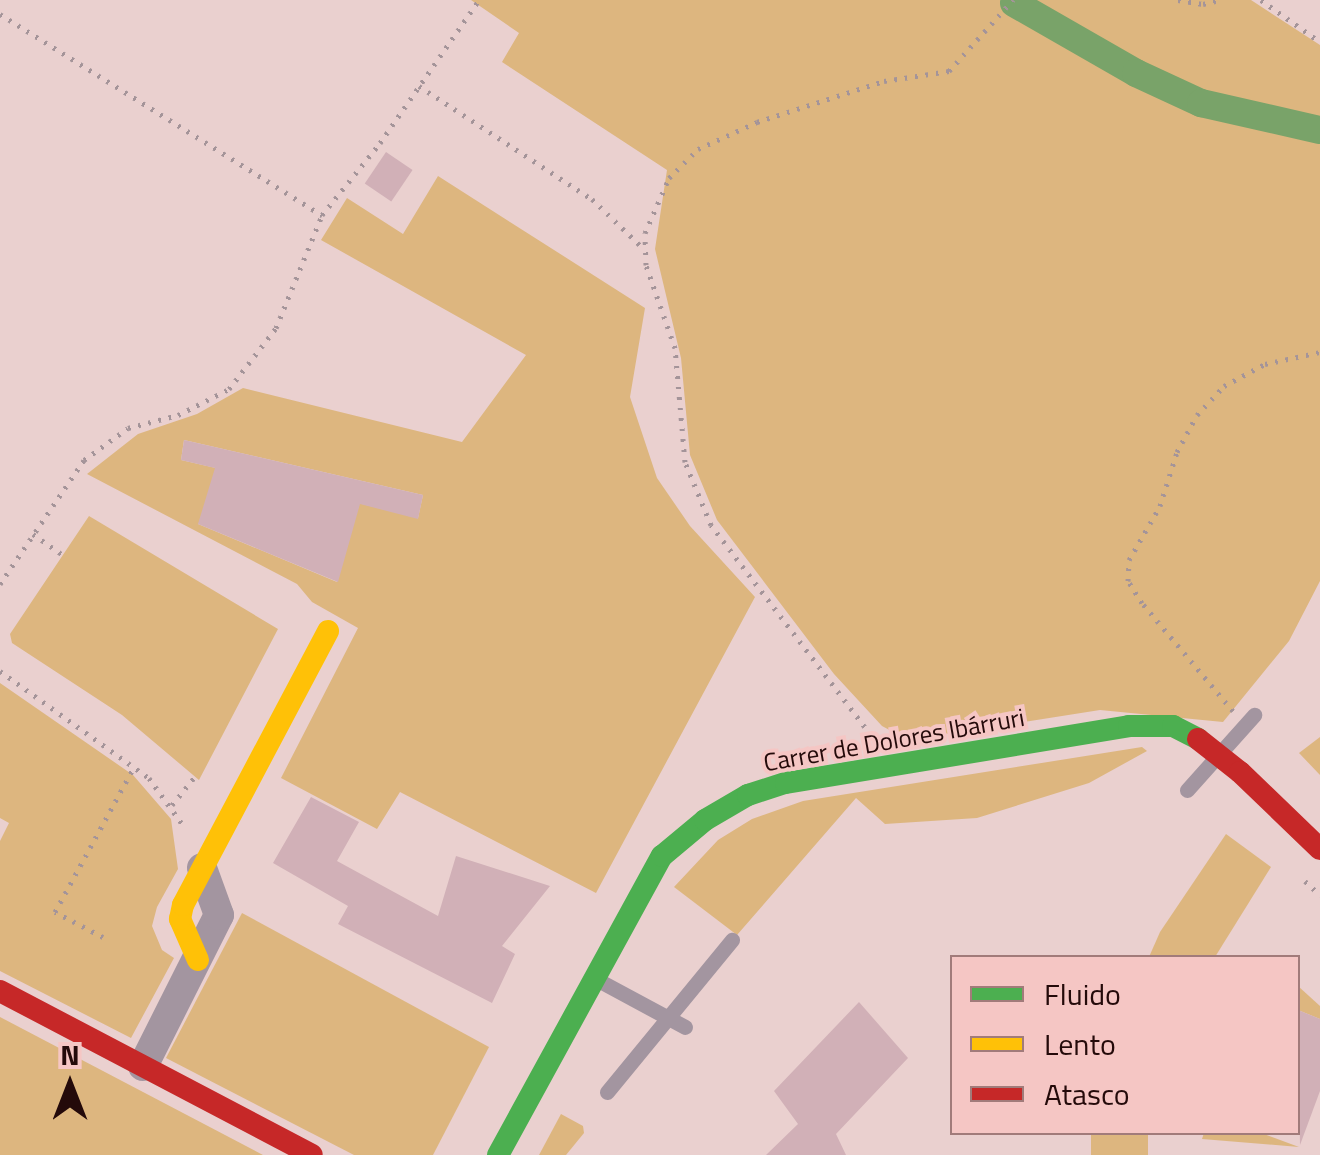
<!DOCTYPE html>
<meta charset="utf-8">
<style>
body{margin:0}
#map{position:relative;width:1320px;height:1155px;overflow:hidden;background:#ead0cf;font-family:"Titillium Web",sans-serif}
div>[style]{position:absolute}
.green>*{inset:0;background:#ddb67f;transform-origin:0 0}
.canal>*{height:28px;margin:-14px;padding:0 14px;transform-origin:14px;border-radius:14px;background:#79a369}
.building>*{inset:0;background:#d1b0b7;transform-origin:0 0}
.path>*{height:5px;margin-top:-2.5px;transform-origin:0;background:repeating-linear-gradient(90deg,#a49499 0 2.5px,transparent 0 10.5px)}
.lane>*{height:15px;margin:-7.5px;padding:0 7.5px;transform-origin:7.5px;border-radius:7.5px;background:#a395a0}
.street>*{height:30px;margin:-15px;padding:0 15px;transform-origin:15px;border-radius:15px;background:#a395a0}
.fast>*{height:22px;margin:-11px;padding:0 11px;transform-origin:11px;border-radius:11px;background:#4caf50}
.slow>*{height:22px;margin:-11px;padding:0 11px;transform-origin:11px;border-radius:11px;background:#ffc107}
.jam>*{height:22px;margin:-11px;padding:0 11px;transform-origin:11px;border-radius:11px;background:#c62828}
span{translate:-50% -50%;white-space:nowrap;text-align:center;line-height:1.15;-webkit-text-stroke:8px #f5c6c4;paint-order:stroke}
.street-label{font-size:25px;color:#240a0a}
.legend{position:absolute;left:950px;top:955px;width:350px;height:180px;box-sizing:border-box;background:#f5c6c4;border:2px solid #a17b7a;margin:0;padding:12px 18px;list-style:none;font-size:30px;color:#240a0a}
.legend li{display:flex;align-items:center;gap:20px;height:50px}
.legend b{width:50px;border:2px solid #a17b7a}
.north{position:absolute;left:20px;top:1035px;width:100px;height:100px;-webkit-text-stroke:8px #f5c6c4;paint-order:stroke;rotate:0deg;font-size:28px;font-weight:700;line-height:40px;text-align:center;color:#240a0a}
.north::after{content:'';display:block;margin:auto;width:35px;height:45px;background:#240a0a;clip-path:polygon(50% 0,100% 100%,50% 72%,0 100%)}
</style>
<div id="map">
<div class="green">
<div style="clip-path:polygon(471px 0,1251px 0,1320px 45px,1320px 581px,1289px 641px,1223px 722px,1100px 710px,908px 740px,882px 726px,834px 674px,717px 520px,690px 455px,681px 358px,655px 249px,667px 170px,502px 62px,519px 33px)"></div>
<div style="clip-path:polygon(evenodd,438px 176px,645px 308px,630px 397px,657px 478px,690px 526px,755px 597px,596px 893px,400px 792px,377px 829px,281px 778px,358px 628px,312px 602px,297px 584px,87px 474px,138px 434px,197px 414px,243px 388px,462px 442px,526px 355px,321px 240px,347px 198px,403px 234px,438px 176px,184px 440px,423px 495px,418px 518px,295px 487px,337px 582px,198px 524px,255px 477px,181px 460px,184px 440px)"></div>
<div style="clip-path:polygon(89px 516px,278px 629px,199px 780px,122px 715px,12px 643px,10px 634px)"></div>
<div style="clip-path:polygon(0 683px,133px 775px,171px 819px,178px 869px,157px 907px,152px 926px,162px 950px,174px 958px,131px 1038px,0 971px,0 841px,9px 823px,0 818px)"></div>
<div style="clip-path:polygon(1320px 737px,1320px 775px,1299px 753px)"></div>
<div style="clip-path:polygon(1142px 747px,1147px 751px,1089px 783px,977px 818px,885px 824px,856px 798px,737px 935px,674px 887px,718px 840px,752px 819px,803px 801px)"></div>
<div style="clip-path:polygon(1226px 834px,1271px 867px,1215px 957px,1149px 957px,1160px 932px)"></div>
<div style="clip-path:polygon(242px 913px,489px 1047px,433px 1155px,354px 1155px,166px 1058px)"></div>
<div style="clip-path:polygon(1298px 986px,1320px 1006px,1320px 1019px,1298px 1010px)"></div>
<div style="clip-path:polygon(0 1017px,263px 1155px,0 1155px)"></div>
<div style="clip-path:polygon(561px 1114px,583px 1126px,584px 1133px,566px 1155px,539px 1155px)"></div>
<div style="left:1091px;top:1133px;width:57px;height:22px"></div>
<div style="clip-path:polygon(1204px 1133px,1261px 1133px,1299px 1147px,1202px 1139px)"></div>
</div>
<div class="canal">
<div style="left:1014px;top:3px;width:141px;rotate:29.8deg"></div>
<div style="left:1136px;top:73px;width:72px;rotate:24.8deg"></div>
<div style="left:1201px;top:103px;width:122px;rotate:12.8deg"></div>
</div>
<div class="building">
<div style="left:386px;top:152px;width:32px;height:38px;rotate:34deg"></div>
<div style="clip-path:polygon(184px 440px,423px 495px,418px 519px,360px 504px,338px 582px,198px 524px,215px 468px,181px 460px)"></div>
<div style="clip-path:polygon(311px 797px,359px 822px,337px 861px,438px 916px,456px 856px,550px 886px,502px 946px,515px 954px,492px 1003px,338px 924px,348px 906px,273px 863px)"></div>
<div style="clip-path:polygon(859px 1002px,908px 1058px,836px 1134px,846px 1155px,766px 1155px,798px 1124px,774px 1091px)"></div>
<div style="clip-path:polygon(1298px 1010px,1320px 1019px,1320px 1091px,1300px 1145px)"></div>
</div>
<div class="path">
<div style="left:1178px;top:0;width:25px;rotate:9deg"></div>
<div style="left:1203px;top:4px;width:17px;rotate:-13deg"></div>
<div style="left:1261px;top:0;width:72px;rotate:35.4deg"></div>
<div style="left:0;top:14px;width:380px;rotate:32deg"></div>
<div style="left:419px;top:86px;width:207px;rotate:33.2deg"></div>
<div style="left:592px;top:199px;width:71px;rotate:43.9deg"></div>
<div style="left:33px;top:534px;width:37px;rotate:35deg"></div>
<div style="left:0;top:584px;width:150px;rotate:-55.9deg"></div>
<div style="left:84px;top:460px;width:54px;rotate:-36deg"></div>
<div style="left:128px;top:428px;width:52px;rotate:-14.6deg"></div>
<div style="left:178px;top:415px;width:57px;rotate:-27deg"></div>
<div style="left:229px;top:389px;width:77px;rotate:-52.4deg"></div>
<div style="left:276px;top:328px;width:122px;rotate:-67.8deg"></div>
<div style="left:322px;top:215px;width:92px;rotate:-51.1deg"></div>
<div style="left:380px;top:143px;width:174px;rotate:-55.3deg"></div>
<div style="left:0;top:671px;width:183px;rotate:35.7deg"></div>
<div style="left:149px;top:778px;width:62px;rotate:54.2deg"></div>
<div style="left:1233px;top:711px;width:141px;rotate:-130.1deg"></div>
<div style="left:1142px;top:603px;width:26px;rotate:-122deg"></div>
<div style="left:1128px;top:581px;width:21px;rotate:-87deg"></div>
<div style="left:1129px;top:560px;width:62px;rotate:-60.1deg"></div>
<div style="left:1160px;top:506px;width:57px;rotate:-72.5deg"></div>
<div style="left:1177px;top:452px;width:42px;rotate:-61.6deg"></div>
<div style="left:1197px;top:415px;width:40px;rotate:-47deg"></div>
<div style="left:1224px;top:386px;width:47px;rotate:-28.2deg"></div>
<div style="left:1265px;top:364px;width:56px;rotate:-12.3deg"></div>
<div style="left:871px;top:735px;width:264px;rotate:-127.3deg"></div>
<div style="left:711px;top:525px;width:68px;rotate:-112.4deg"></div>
<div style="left:685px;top:462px;width:114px;rotate:-95deg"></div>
<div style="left:675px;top:348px;width:88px;rotate:-109.3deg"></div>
<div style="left:646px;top:265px;width:32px;rotate:-92deg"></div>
<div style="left:645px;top:233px;width:60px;rotate:-66.4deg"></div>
<div style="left:669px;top:178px;width:41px;rotate:-45deg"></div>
<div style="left:698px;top:149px;width:65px;rotate:-24.6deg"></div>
<div style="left:757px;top:122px;width:133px;rotate:-17.9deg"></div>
<div style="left:884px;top:81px;width:66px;rotate:-8.7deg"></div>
<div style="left:949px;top:71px;width:96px;rotate:-48deg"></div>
<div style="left:172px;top:805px;width:36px;rotate:-51deg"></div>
<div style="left:1305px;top:881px;width:21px;rotate:43deg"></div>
<div style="left:103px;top:937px;width:54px;rotate:-152.5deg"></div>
<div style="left:55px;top:912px;width:165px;rotate:-61.4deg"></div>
</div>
<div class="lane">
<div style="left:1187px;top:790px;width:101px;rotate:-48.2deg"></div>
<div style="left:596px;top:979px;width:101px;rotate:28.3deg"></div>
<div style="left:607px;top:1092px;width:197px;rotate:-50.6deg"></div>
</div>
<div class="street">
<div style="left:143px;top:1066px;width:169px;rotate:-63.3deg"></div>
<div style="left:219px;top:915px;width:50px;rotate:-109.9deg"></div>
</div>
<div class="fast">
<div style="left:498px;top:1155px;width:341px;rotate:-61.3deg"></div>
<div style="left:662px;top:856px;width:56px;rotate:-39.9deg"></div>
<div style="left:705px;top:820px;width:50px;rotate:-30.2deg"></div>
<div style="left:748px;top:795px;width:40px;rotate:-18deg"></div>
<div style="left:786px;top:783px;width:348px;rotate:-9.4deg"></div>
<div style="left:1129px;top:726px;width:44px"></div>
<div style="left:1173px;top:726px;width:28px;rotate:27deg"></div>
</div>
<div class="slow">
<div style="left:198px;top:960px;width:45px;rotate:-113.7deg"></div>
<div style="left:180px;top:919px;width:14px;rotate:-78deg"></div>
<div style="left:183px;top:905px;width:310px;rotate:-62.1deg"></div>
</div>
<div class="jam">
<div style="left:1198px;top:739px;width:53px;rotate:38.2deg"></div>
<div style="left:1240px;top:772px;width:111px;rotate:43.9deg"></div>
<div style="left:0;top:991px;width:352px;rotate:27.7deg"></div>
</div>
<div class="street-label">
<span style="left:894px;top:740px;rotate:-10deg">Carrer de Dolores Ibárruri</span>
</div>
<ul class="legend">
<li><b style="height:12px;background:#4caf50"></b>Fluido</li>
<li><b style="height:12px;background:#ffc107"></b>Lento</li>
<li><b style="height:12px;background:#c62828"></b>Atasco</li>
</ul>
<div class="north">N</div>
</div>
